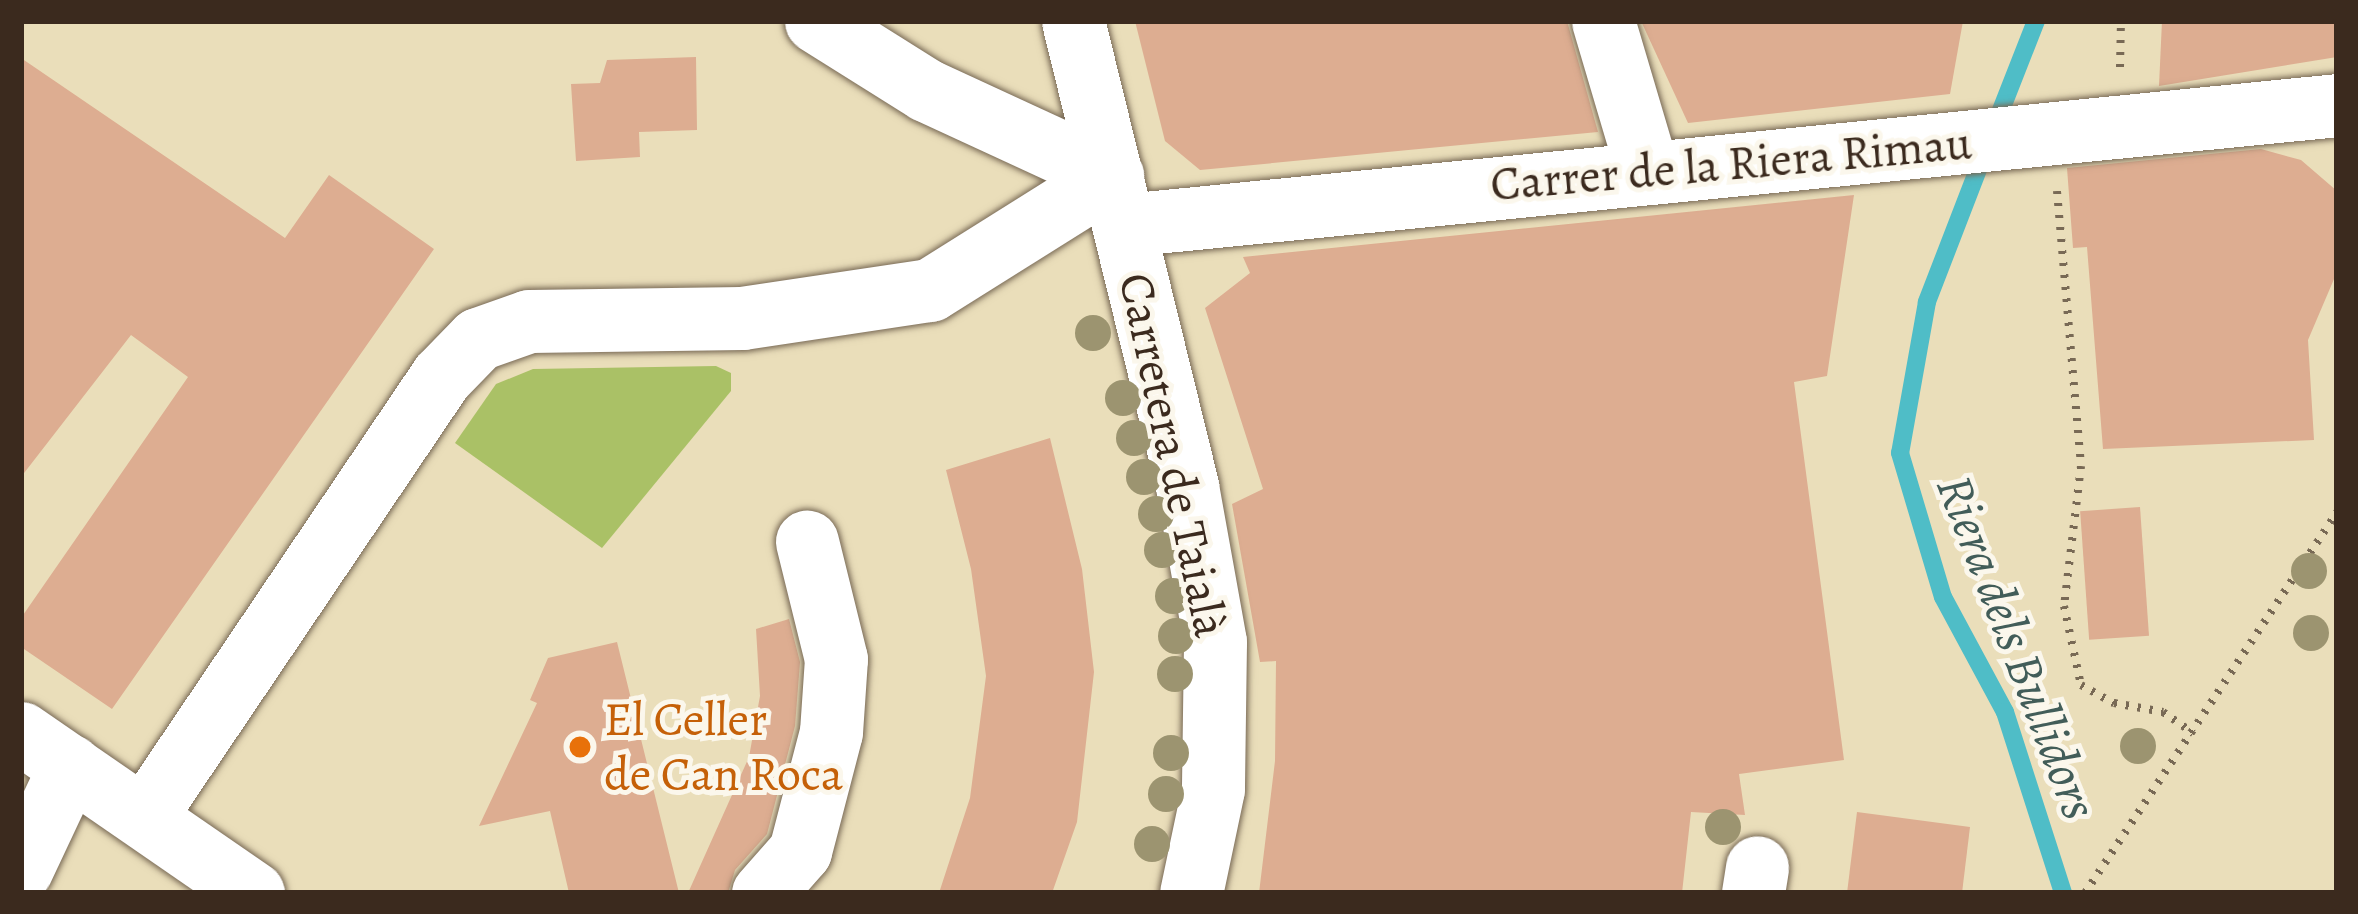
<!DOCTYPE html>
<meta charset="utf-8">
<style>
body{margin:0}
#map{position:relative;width:2358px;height:914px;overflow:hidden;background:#eadeba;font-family:Alegreya,serif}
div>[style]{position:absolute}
.green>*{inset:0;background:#aac166}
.stream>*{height:18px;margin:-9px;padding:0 9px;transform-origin:9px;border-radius:9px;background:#4fbdc7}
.building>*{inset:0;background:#ddad91;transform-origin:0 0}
.path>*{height:8px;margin-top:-4px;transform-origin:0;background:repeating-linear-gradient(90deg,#786955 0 3px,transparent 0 12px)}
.roads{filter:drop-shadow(0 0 3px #786955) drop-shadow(0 0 3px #786955)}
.minor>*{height:63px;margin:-31.5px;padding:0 31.5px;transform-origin:31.5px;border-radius:31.5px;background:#fff}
.trees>*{width:36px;height:36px;margin:-18px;border-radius:50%;background:#9c9470}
.dots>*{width:33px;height:33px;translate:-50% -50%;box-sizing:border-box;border:6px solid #fbf7ec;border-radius:50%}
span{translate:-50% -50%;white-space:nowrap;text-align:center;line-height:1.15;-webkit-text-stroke:10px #fbf7ec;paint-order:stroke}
.street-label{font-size:48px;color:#3b2a1e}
.food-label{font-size:48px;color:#c56008}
.left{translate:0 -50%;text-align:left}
.water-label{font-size:51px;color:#425d59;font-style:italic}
.frame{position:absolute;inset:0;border:24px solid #3b2a1e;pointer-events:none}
</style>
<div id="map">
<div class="green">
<div style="clip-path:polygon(716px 366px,731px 373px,731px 391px,602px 548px,455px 443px,496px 384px,533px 369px)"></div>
</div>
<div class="stream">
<div style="left:1994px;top:128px;width:115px;rotate:-68.6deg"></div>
<div style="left:1984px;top:154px;width:159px;rotate:111.1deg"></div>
<div style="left:1927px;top:302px;width:153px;rotate:100.1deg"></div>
<div style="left:1900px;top:453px;width:150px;rotate:73.4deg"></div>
<div style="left:1943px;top:597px;width:131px;rotate:61.7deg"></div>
<div style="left:2005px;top:712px;width:190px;rotate:72.2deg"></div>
</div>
<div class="building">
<div style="clip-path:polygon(1135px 21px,1567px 21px,1598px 132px,1200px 170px,1165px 141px)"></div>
<div style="clip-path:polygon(1641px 21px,1963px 21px,1950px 94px,1688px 123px)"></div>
<div style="clip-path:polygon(2162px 21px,2337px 21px,2337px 57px,2159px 86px)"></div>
<div style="clip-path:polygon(696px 57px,697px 130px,639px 132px,640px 157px,576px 161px,571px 84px,600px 83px,607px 60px)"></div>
<div style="clip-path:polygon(21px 58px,285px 238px,329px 175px,434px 249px,112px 709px,21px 647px,21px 618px,188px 377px,131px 335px,21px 477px)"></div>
<div style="clip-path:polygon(2261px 149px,2301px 160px,2337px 191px,2337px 272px,2308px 340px,2314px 440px,2103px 449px,2087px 247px,2073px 248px,2067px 168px)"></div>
<div style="clip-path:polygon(1854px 195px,1827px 376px,1794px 382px,1844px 760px,1739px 774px,1745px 815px,1691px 812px,1682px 893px,1259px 893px,1275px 761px,1276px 661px,1260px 662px,1232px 504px,1263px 489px,1205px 308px,1250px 273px,1243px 257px)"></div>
<div style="clip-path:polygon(1050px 438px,1082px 569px,1094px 672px,1077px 822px,1052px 893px,939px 893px,970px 798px,986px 676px,971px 569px,946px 470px)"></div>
<div style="left:2140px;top:507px;width:129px;height:60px;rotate:86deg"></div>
<div style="clip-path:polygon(789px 619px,800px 662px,795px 726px,767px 834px,735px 870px,728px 893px,688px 893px,749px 757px,760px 696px,756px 629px)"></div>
<div style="clip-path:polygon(617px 642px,679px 893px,569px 893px,550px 811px,479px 826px,537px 703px,530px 700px,548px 658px)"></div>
<div style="clip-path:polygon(1857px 812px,1970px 827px,1962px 893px,1847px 893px)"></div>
</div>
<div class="path">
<div style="left:2120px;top:67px;width:46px;rotate:-88.8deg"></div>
<div style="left:2057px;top:191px;width:276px;rotate:85deg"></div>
<div style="left:2081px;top:466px;width:141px;rotate:96.9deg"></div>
<div style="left:2064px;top:606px;width:81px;rotate:77.9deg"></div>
<div style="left:2081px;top:685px;width:38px;rotate:29deg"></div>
<div style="left:2114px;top:703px;width:50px;rotate:10.4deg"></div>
<div style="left:2163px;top:712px;width:37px;rotate:35deg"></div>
<div style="left:2085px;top:893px;width:457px;rotate:-56.5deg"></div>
</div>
<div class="roads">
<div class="minor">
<div style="left:816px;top:21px;width:130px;rotate:32.1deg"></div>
<div style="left:926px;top:90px;width:205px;rotate:24.8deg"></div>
<div style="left:1073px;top:21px;width:479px;rotate:76.2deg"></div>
<div style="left:1187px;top:486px;width:158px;rotate:79.8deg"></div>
<div style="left:1215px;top:642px;width:147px;rotate:90.8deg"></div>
<div style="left:1213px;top:789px;width:106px;rotate:101.9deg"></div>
<div style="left:1603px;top:21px;width:155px;rotate:73.5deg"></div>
<div style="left:1125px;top:225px;width:1218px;rotate:-5.65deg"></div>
<div style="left:21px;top:733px;width:282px;rotate:34.6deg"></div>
<div style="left:144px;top:817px;width:531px;rotate:-55.98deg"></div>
<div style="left:441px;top:377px;width:53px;rotate:-45.8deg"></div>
<div style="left:478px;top:339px;width:54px;rotate:-19.4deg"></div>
<div style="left:529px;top:321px;width:213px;rotate:-0.8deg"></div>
<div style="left:742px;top:318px;width:190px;rotate:-8.5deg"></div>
<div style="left:930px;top:290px;width:215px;rotate:-32.1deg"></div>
<div style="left:21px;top:870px;width:115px;rotate:-64.8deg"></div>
<div style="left:763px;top:893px;width:56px;rotate:-48.6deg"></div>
<div style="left:800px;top:851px;width:123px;rotate:-75.4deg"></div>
<div style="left:831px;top:732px;width:73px;rotate:-86.1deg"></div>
<div style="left:836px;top:659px;width:121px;rotate:-103.9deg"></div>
<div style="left:1753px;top:893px;width:26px;rotate:-81deg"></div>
</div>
</div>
<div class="trees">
<div style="left:1093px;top:333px"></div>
<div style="left:1123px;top:398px"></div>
<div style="left:1134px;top:438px"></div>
<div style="left:1144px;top:477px"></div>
<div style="left:1156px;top:514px"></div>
<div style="left:1162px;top:550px"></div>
<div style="left:2309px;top:571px"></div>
<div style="left:1173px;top:596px"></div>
<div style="left:2311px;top:633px"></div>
<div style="left:1176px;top:636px"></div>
<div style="left:1175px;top:674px"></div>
<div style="left:2138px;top:746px"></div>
<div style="left:1171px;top:753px"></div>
<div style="left:1166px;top:794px"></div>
<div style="left:1723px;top:827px"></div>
<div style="left:1152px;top:844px"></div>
</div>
<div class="dots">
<div style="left:580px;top:747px;background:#e8710a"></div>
</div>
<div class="street-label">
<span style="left:1731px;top:164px;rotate:-5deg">Carrer de la Riera Rimau</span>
<span style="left:1173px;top:455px;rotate:78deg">Carretera de Taialà</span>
</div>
<div class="food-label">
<span class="left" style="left:604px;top:747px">El Celler<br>de Can Roca</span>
</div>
<div class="water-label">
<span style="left:2017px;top:647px;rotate:69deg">Riera dels Bullidors</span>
</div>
<div class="frame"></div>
</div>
